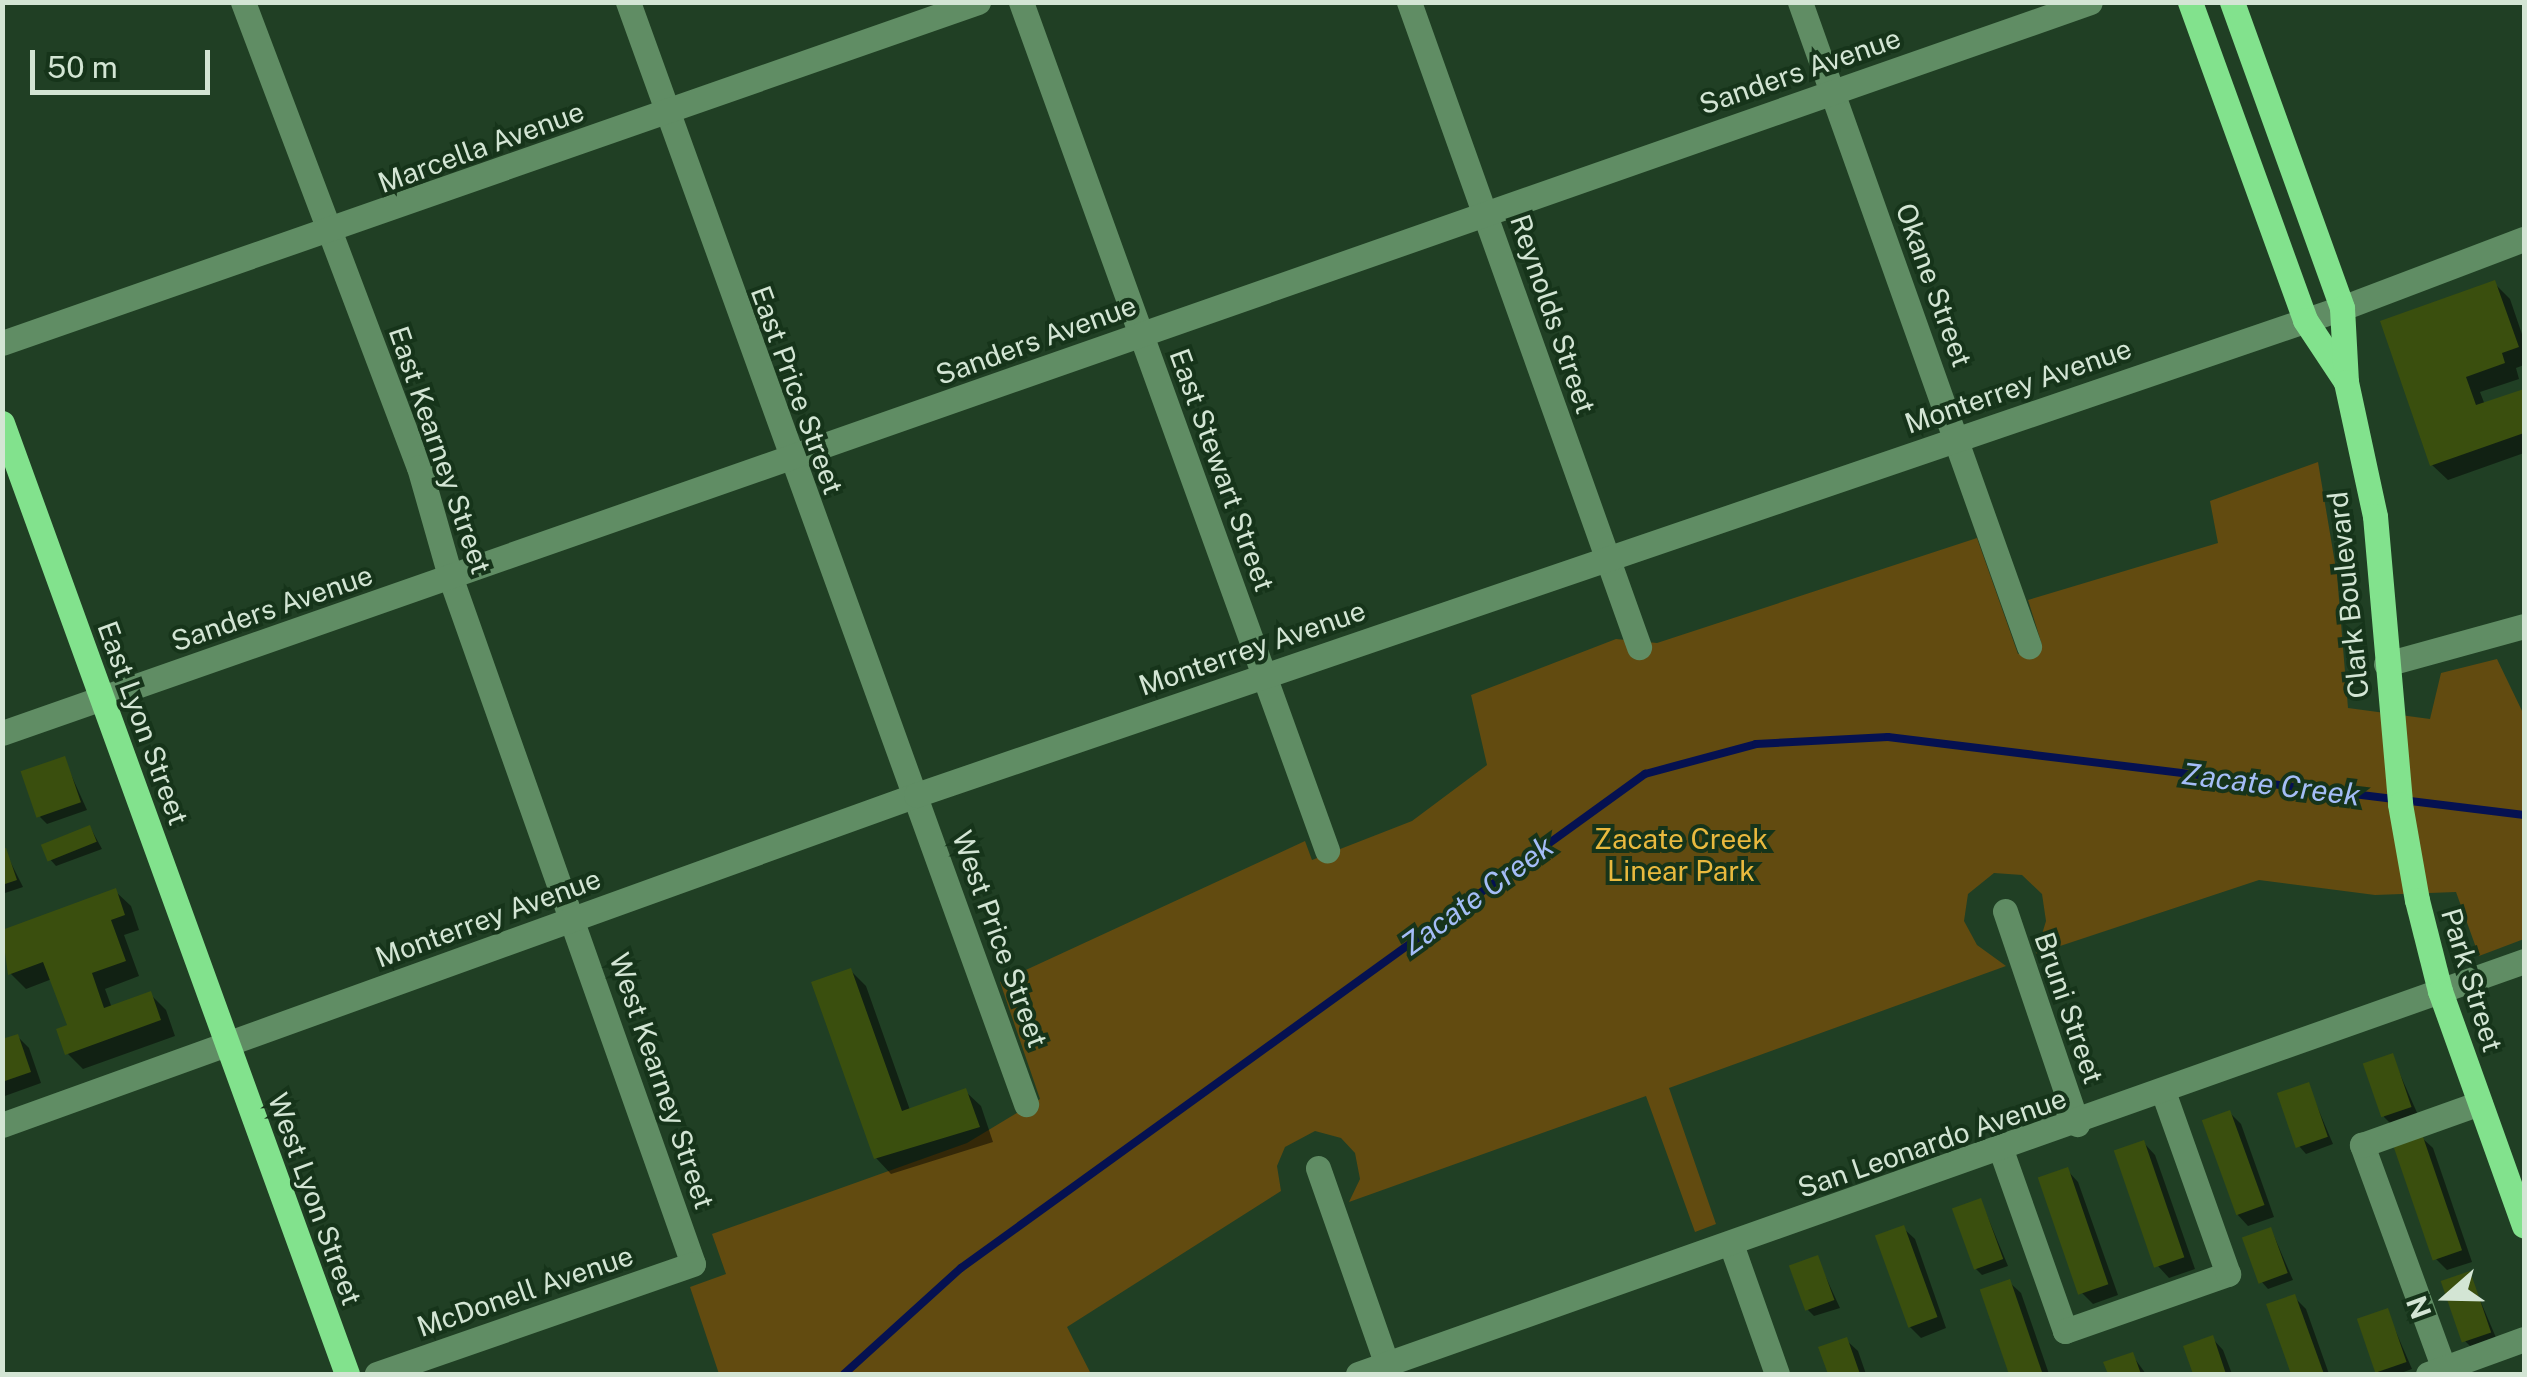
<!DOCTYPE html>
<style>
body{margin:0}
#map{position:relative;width:2527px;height:1377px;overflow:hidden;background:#203f24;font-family:"Public Sans",sans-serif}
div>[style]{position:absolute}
.green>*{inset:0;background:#624b10}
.shadow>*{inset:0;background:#0007}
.stream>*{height:8px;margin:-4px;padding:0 4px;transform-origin:4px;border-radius:4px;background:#051151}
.building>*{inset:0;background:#3a4f0e;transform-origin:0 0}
.minor>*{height:25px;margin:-12.5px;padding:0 12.5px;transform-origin:12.5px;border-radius:12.5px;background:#608d64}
.major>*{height:25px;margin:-12.5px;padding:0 12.5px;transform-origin:12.5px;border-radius:12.5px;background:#82e28d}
span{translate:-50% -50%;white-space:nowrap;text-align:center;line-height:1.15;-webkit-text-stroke:8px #16341a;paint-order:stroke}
.street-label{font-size:28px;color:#d3e5d4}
.park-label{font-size:28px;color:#e9b93e}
.water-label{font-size:30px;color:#a4bdf7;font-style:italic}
.frame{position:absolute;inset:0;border:5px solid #d3e5d4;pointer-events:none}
.north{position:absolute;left:2397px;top:1247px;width:100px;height:100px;-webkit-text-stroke:8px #16341a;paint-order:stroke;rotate:250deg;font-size:28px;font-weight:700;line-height:40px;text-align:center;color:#d3e5d4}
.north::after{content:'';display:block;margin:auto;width:35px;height:45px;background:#d3e5d4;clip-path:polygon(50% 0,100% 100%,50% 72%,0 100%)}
.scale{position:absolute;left:30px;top:50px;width:180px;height:45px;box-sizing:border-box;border:5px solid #d3e5d4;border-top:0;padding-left:12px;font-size:30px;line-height:35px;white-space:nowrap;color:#d3e5d4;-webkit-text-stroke:8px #16341a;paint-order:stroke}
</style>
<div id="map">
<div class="green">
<div style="clip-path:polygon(2318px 462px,2337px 575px,2348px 708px,2430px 719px,2441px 673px,2497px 659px,2524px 715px,2524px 939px,2479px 956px,2456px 892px,2375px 895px,2259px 880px,2036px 954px,2046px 921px,2042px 894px,2022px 875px,1994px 873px,1968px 894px,1964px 921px,1977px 945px,2006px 966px,1669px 1088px,1716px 1224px,1695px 1232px,1646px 1096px,1349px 1202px,1360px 1179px,1355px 1153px,1341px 1138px,1315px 1131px,1285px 1147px,1277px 1166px,1281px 1191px,1067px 1327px,1091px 1374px,719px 1374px,690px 1287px,726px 1274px,712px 1234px,967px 1143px,1040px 1099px,1000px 982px,1305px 841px,1312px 860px,1412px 821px,1487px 765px,1471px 695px,1616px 639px,1657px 643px,1977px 538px,2018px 654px,2042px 645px,2028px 600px,2218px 543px,2210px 501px)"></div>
</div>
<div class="shadow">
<div style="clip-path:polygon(2494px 283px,2510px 299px,2524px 340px,2524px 365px,2516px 368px,2519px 379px,2480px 392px,2485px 405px,2524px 391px,2524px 453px,2448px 480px,2432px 465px)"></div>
<div style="clip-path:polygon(64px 759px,87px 810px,47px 824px,40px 817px)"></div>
<div style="clip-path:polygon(90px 827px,102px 849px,56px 866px,49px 858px)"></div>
<div style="clip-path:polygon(5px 851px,23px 887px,2px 894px,2px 852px)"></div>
<div style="clip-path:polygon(115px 891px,131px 906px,139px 930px,124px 935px,139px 976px,105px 989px,112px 1008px,150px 994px,166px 1010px,175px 1036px,83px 1069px,68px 1054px,70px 1027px,52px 979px,26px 989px,10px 973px,2px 932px)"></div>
<div style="clip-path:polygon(851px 971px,866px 986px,910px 1110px,965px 1091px,981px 1106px,993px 1142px,891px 1174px,876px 1158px)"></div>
<div style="clip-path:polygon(18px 1037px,29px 1048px,41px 1083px,2px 1097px,2px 1042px)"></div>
<div style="clip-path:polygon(2392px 1056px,2418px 1115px,2391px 1124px,2384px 1117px)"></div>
<div style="clip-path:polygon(2308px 1085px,2333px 1144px,2306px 1154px,2299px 1146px)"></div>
<div style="clip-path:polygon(2230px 1113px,2241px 1124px,2274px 1217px,2248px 1226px,2237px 1214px)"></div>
<div style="clip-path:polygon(2421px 1137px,2433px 1148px,2472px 1262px,2447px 1270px,2436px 1259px)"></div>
<div style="clip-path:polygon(2144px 1143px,2155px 1155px,2195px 1269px,2169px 1278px,2158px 1266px)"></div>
<div style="clip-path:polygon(2067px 1170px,2078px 1182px,2118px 1295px,2093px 1304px,2082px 1293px)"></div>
<div style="clip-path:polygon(1981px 1201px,2008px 1266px,1982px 1275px,1975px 1268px)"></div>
<div style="clip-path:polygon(1903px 1228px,1915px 1239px,1946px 1328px,1921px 1338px,1909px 1326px)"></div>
<div style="clip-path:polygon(2271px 1229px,2293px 1280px,2268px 1289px,2261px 1281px)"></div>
<div style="clip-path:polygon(1817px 1258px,1840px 1308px,1814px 1316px,1807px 1309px)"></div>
<div style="clip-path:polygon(2469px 1274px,2497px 1340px,2472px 1348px,2465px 1341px)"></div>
<div style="clip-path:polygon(2009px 1282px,2021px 1293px,2049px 1374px,2013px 1374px,1983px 1291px)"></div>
<div style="clip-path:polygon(2294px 1297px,2306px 1309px,2329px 1374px,2294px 1374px,2270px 1306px)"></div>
<div style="clip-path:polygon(2387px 1311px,2412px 1369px,2398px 1374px,2378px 1372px)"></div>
<div style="clip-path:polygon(2212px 1338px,2223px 1350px,2232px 1374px,2196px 1374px,2186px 1347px)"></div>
<div style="clip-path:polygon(1846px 1340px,1858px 1351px,1866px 1374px,1830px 1374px,1821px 1348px)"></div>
<div style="clip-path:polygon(2132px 1355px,2146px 1374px,2110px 1374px,2107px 1364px)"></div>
</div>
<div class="stream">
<div style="left:844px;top:1374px;width:158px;rotate:-42.2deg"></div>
<div style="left:961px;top:1268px;width:844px;rotate:-35.84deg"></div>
<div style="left:1645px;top:774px;width:115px;rotate:-15.1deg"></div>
<div style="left:1756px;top:744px;width:132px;rotate:-3deg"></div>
<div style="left:1888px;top:737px;width:641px;rotate:6.99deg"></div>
</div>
<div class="building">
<div style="clip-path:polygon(2495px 280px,2519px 347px,2502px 353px,2505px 363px,2466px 377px,2476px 405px,2524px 389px,2524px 433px,2430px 466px,2380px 321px)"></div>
<div style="left:65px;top:756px;width:49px;height:47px;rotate:71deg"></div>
<div style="left:90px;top:825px;width:18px;height:53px;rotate:68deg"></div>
<div style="clip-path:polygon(6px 848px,17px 880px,2px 885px,2px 849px)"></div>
<div style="clip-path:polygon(116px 888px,125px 915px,111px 920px,126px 961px,92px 973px,104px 1008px,151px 991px,161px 1020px,65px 1055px,56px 1029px,67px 1025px,43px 962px,8px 975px,2px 930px)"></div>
<div style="clip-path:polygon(851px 968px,902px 1111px,966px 1088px,980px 1127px,874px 1159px,811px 982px)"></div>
<div style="clip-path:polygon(18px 1034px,31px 1072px,2px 1082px,2px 1039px)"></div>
<div style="left:2393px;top:1053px;width:57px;height:32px;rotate:71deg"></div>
<div style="left:2309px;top:1082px;width:58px;height:34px;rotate:71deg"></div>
<div style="left:2230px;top:1110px;width:101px;height:30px;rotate:70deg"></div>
<div style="left:2422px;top:1134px;width:123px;height:31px;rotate:71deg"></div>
<div style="left:2144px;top:1140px;width:124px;height:32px;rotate:71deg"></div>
<div style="left:2068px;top:1167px;width:124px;height:32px;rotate:71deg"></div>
<div style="left:1981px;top:1198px;width:65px;height:31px;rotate:70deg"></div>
<div style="left:1904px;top:1225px;width:98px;height:31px;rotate:70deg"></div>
<div style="left:2271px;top:1227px;width:49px;height:31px;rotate:70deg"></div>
<div style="left:1818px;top:1255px;width:48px;height:31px;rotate:70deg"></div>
<div style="left:2470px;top:1271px;width:65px;height:31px;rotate:71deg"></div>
<div style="left:2010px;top:1279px;width:101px;height:32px;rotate:71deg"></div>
<div style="clip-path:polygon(2295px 1294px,2324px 1374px,2291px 1374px,2266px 1304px)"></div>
<div style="left:2388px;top:1308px;width:57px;height:33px;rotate:71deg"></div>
<div style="clip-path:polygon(2213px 1335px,2226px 1374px,2193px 1374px,2183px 1346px)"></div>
<div style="clip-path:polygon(1847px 1337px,1860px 1374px,1828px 1374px,1818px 1347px)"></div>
<div style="clip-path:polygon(2133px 1352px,2141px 1374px,2108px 1374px,2103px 1362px)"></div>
</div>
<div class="minor">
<div style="left:243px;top:2px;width:497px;rotate:69.3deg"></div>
<div style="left:419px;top:467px;width:116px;rotate:74.1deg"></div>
<div style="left:451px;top:579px;width:726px;rotate:70.54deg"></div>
<div style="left:693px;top:1264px;width:335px;rotate:160.8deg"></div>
<div style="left:628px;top:2px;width:1172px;rotate:70.14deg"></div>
<div style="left:1021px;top:2px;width:902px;rotate:70.16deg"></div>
<div style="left:1409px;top:2px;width:685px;rotate:70.37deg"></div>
<div style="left:1800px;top:2px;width:684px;rotate:70.43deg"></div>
<div style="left:2px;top:343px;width:1034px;rotate:-19.26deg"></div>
<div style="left:2386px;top:664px;width:143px;rotate:-15.4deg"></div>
<div style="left:2px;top:733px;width:2212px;rotate:-19.29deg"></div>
<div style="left:2005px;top:911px;width:225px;rotate:71.3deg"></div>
<div style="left:2px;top:1125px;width:972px;rotate:-19.85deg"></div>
<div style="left:916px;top:795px;width:1507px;rotate:-18.86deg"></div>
<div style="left:2342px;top:308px;width:195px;rotate:-20.8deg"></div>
<div style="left:2001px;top:1150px;width:192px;rotate:70.5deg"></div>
<div style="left:2065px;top:1331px;width:173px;rotate:-19.3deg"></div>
<div style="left:2228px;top:1274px;width:191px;rotate:-109.6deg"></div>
<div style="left:1318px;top:1168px;width:218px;rotate:70.7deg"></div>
<div style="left:1731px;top:1244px;width:138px;rotate:70.5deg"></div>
<div style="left:2444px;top:1369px;width:239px;rotate:-110.1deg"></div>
<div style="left:2362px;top:1145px;width:125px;rotate:-19.6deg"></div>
<div style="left:1358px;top:1374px;width:1237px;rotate:-19.5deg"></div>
<div style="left:2428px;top:1374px;width:102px;rotate:-20deg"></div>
</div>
<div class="major">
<div style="left:2190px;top:2px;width:338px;rotate:70.1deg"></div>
<div style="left:2305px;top:320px;width:74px;rotate:56.5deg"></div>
<div style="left:2232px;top:2px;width:325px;rotate:70.2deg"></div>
<div style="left:2342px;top:308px;width:74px;rotate:86.9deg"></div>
<div style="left:2346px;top:382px;width:137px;rotate:77.8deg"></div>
<div style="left:2375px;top:516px;width:289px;rotate:85deg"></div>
<div style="left:2400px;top:804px;width:97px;rotate:80deg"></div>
<div style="left:2417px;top:900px;width:94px;rotate:75.8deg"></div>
<div style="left:2440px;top:991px;width:249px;rotate:70.3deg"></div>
<div style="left:2px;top:423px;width:1012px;rotate:70.06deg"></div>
</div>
<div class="street-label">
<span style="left:1800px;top:71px;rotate:-19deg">Sanders Avenue</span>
<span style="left:481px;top:147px;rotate:-20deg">Marcella Avenue</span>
<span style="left:1934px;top:285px;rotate:70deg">Okane Street</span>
<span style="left:1553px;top:314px;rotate:71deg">Reynolds Street</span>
<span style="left:1036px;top:340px;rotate:-20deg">Sanders Avenue</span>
<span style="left:2018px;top:386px;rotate:-19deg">Monterrey Avenue</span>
<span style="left:797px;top:390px;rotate:70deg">East Price Street</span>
<span style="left:440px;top:450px;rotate:71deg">East Kearney Street</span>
<span style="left:1222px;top:470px;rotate:70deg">East Stewart Street</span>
<span style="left:2348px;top:595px;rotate:-96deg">Clark Boulevard</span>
<span style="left:272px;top:608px;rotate:-19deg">Sanders Avenue</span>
<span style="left:1252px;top:648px;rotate:-19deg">Monterrey Avenue</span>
<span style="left:143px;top:723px;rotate:70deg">East Lyon Street</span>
<span style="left:488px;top:918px;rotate:-20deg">Monterrey Avenue</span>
<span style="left:1000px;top:939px;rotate:70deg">West Price Street</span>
<span style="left:2472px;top:980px;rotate:73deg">Park Street</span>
<span style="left:2069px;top:1008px;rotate:71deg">Bruni Street</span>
<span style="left:662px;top:1081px;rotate:71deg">West Kearney Street</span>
<span style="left:1932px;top:1143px;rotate:-19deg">San Leonardo Avenue</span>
<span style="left:315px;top:1199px;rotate:70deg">West Lyon Street</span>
<span style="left:525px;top:1291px;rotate:-19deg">McDonell Avenue</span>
</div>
<div class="park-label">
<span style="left:1681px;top:855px">Zacate Creek<br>Linear Park</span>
</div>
<div class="water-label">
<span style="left:2271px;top:784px;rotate:7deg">Zacate Creek</span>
<span style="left:1477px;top:895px;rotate:-36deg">Zacate Creek</span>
</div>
<div class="frame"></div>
<div class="north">N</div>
<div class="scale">50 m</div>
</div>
